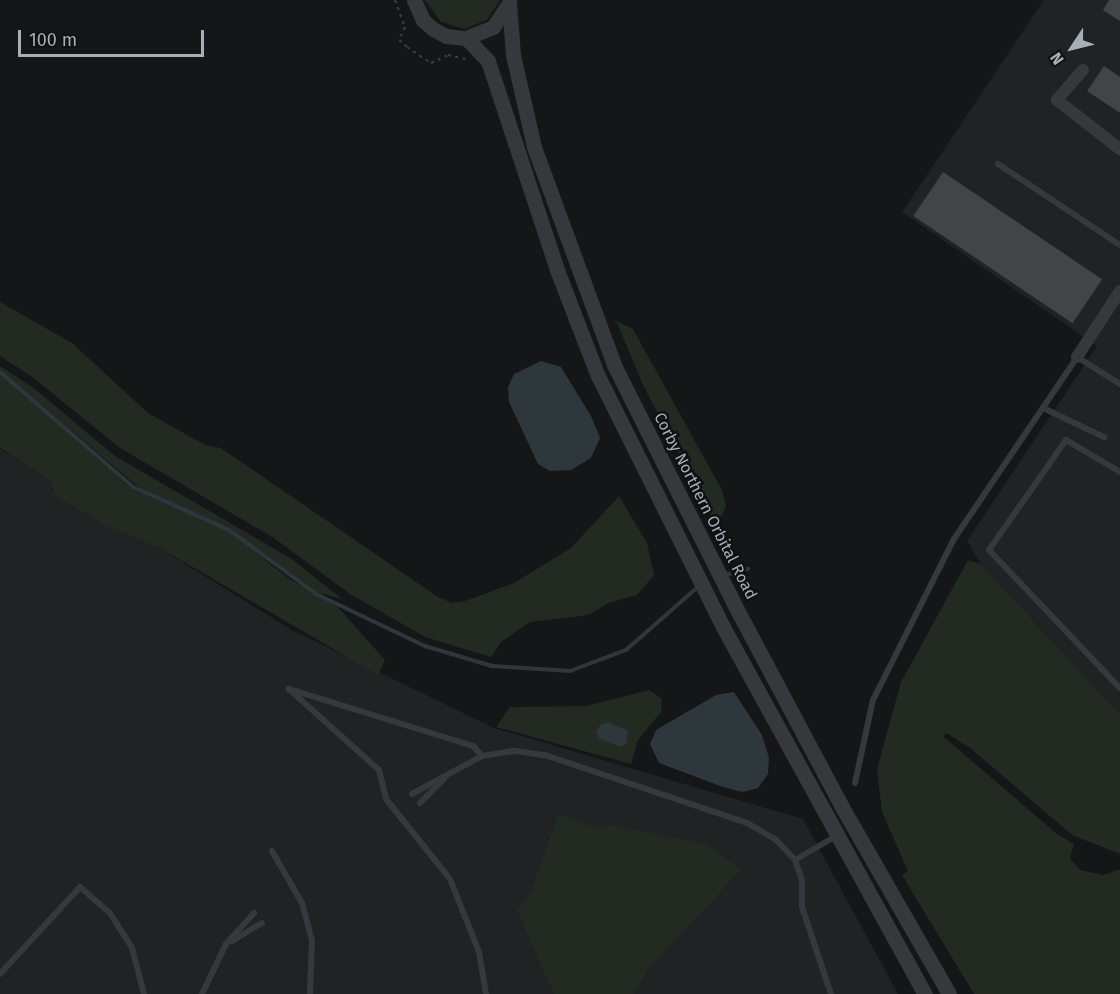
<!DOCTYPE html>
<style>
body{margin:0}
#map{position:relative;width:1120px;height:994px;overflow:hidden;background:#151617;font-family:"Fira Sans",sans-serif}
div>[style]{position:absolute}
.built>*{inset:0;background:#212224}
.green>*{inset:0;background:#222a22}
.water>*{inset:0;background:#2e373c}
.stream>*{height:4px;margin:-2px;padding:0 2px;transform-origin:2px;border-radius:2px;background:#2e373c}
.building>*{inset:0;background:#424447;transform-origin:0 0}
.path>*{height:2px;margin-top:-1px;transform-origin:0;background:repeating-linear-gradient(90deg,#3d3f43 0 3px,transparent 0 7.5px)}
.service>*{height:6px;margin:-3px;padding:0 3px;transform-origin:3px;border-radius:3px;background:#37383c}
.minor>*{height:12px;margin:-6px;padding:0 6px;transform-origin:6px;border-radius:6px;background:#37383c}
.tertiary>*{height:15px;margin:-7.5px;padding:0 7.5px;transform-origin:7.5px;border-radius:7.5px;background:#37383c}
span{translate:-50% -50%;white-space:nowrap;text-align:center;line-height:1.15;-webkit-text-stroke:5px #101112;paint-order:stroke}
.street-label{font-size:16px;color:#a8aeb7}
.north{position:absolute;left:1042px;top:18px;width:60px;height:60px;-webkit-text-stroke:4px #101112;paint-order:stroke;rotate:235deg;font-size:16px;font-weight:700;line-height:24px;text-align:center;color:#a8aeb7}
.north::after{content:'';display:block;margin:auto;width:21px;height:27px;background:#a8aeb7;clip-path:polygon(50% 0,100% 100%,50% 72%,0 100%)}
.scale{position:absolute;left:18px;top:30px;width:186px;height:27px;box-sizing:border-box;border:3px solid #a8aeb7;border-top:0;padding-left:8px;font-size:18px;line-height:21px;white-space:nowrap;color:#a8aeb7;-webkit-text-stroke:4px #101112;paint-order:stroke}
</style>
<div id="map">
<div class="built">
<div style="clip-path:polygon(1044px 0,1120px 0,1120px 714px,981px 564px,967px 541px,1097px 346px,902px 212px)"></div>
<div style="clip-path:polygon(0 449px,292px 630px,494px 728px,803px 819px,898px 994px,0 994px)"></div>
</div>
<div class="green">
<div style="clip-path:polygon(425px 0,500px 0,487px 20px,464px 29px,441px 22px)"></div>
<div style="clip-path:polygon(0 302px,72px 343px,148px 413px,205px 445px,221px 448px,438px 597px,452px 603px,465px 601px,514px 583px,571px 548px,619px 496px,647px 543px,654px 575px,637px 595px,608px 603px,589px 615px,530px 622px,501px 642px,491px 657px,425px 637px,350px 594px,274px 538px,120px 448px,31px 376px,0 356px)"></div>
<div style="clip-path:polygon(616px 321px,633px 329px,722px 490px,726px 506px,722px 515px,713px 520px,644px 387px)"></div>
<div style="clip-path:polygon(0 366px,35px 389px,115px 456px,292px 559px,342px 599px,315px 592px,227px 527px,144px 492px,0 370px)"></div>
<div style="clip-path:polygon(0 374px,132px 489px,229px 531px,288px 578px,336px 605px,385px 660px,378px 675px,160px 548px,105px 525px,57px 497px,49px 480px,0 448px)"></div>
<div style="clip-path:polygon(968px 560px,981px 564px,1120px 714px,1120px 854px,1072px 835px,970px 748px,946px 733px,944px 737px,1057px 834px,1074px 844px,1070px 858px,1080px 870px,1103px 875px,1120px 869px,1120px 994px,974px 994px,902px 875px,908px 871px,882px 812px,877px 769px,901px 682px)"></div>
<div style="clip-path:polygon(649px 690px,662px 699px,661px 712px,638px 740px,631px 764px,496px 727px,510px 707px,586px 706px)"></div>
<div style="clip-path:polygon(559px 813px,595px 828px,608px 824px,707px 844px,741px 870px,650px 967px,634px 994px,554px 994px,517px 911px,531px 891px)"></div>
</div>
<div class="water">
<div style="clip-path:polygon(541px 361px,561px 367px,591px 416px,600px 438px,591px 458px,571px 470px,550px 471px,538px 464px,509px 402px,508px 387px,514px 374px)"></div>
<div style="clip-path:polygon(734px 692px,762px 735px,769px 758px,768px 774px,758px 788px,742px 792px,723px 787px,659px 763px,650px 744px,656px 730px,716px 695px)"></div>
<div style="clip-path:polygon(609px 722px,628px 731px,626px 744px,621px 747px,600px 739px,596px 733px,600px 725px)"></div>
</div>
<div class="stream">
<div style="left:0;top:372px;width:176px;rotate:40.8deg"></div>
<div style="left:133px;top:487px;width:105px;rotate:24.1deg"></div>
<div style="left:229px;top:530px;width:108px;rotate:36.3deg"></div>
<div style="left:316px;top:594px;width:121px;rotate:25.5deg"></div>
<div style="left:425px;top:646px;width:70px;rotate:16.6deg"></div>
<div style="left:492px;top:666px;width:78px;rotate:3.7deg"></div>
<div style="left:570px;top:671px;width:60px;rotate:-20.6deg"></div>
<div style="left:626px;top:650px;width:97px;rotate:-41.2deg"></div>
<div style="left:725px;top:575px;width:24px;rotate:-15deg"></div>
</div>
<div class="building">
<div style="clip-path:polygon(1109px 0,1120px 0,1120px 21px,1103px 10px)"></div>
<div style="clip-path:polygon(1104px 66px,1120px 77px,1120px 113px,1087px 91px)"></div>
<div style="left:943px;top:172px;width:192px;height:53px;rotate:34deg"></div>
</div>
<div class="path">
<div style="left:395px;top:0;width:29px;rotate:70deg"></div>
<div style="left:405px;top:27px;width:14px;rotate:115deg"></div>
<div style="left:399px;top:40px;width:11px;rotate:41deg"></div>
<div style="left:407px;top:47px;width:29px;rotate:34deg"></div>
<div style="left:431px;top:63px;width:19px;rotate:-25deg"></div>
<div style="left:448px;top:55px;width:18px;rotate:13deg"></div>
</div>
<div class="service">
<div style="left:998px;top:164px;width:146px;rotate:33.6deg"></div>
<div style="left:1043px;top:408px;width:68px;rotate:25.4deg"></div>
<div style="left:1120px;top:472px;width:63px;rotate:-149.3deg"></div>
<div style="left:1066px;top:440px;width:134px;rotate:125deg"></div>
<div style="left:989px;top:550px;width:190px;rotate:46.5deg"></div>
<div style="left:482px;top:756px;width:13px;rotate:-132deg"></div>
<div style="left:473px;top:746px;width:193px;rotate:-162.8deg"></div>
<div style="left:289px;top:689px;width:121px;rotate:42deg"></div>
<div style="left:379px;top:770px;width:30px;rotate:76deg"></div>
<div style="left:386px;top:799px;width:102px;rotate:51.3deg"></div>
<div style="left:450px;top:879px;width:79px;rotate:68.3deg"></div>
<div style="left:479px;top:952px;width:43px;rotate:80.5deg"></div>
<div style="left:855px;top:783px;width:85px;rotate:-77.8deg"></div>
<div style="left:873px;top:700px;width:180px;rotate:-63.3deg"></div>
<div style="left:954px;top:539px;width:220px;rotate:-55.9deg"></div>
<div style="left:1077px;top:357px;width:51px;rotate:32.1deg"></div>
<div style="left:412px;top:794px;width:80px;rotate:-28.5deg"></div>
<div style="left:482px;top:756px;width:33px;rotate:-9deg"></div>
<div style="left:515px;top:751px;width:30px;rotate:8deg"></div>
<div style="left:545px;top:755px;width:213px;rotate:18.6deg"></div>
<div style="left:747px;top:823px;width:32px;rotate:30deg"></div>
<div style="left:775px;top:839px;width:29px;rotate:46deg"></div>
<div style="left:795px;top:860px;width:21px;rotate:71deg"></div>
<div style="left:802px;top:880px;width:27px;rotate:90deg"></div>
<div style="left:802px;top:907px;width:92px;rotate:71.6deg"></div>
<div style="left:420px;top:803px;width:34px;rotate:-45deg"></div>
<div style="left:272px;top:851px;width:60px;rotate:60deg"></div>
<div style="left:302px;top:903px;width:39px;rotate:75deg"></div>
<div style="left:312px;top:941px;width:53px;rotate:92.2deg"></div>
<div style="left:795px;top:860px;width:48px;rotate:-30.3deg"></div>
<div style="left:232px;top:941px;width:35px;rotate:-31deg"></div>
<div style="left:0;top:974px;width:118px;rotate:-47.4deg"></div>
<div style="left:80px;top:887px;width:40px;rotate:41deg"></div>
<div style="left:110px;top:913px;width:41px;rotate:57.8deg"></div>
<div style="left:132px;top:948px;width:48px;rotate:75.4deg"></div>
<div style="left:202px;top:994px;width:55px;rotate:-64.4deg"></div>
<div style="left:226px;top:944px;width:42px;rotate:-47.9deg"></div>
</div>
<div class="minor">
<div style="left:1083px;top:70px;width:40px;rotate:131deg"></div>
<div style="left:1057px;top:100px;width:80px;rotate:37.9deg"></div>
<div style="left:1077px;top:357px;width:79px;rotate:-56.9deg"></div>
</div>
<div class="tertiary">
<div style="left:414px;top:0;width:22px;rotate:66deg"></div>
<div style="left:423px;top:20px;width:13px;rotate:42deg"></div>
<div style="left:433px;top:29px;width:15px;rotate:28deg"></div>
<div style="left:446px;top:36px;width:20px;rotate:6deg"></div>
<div style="left:466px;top:38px;width:29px;rotate:-22deg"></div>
<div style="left:493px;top:27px;width:29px;rotate:-56deg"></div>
<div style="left:509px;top:2px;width:53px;rotate:85.7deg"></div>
<div style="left:513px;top:55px;width:94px;rotate:77.1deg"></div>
<div style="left:534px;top:147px;width:232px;rotate:69.8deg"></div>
<div style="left:614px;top:365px;width:282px;rotate:63.3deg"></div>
<div style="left:741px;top:617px;width:215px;rotate:62deg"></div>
<div style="left:842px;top:807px;width:215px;rotate:60.2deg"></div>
<div style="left:466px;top:38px;width:32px;rotate:46deg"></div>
<div style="left:488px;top:61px;width:220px;rotate:71.7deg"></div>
<div style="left:557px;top:270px;width:114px;rotate:68.9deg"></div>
<div style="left:598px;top:376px;width:280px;rotate:63.5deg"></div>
<div style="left:723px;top:627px;width:419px;rotate:61.2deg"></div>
</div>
<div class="street-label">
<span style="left:705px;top:506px;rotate:63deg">Corby Northern Orbital Road</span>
</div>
<div class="north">N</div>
<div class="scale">100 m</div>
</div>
